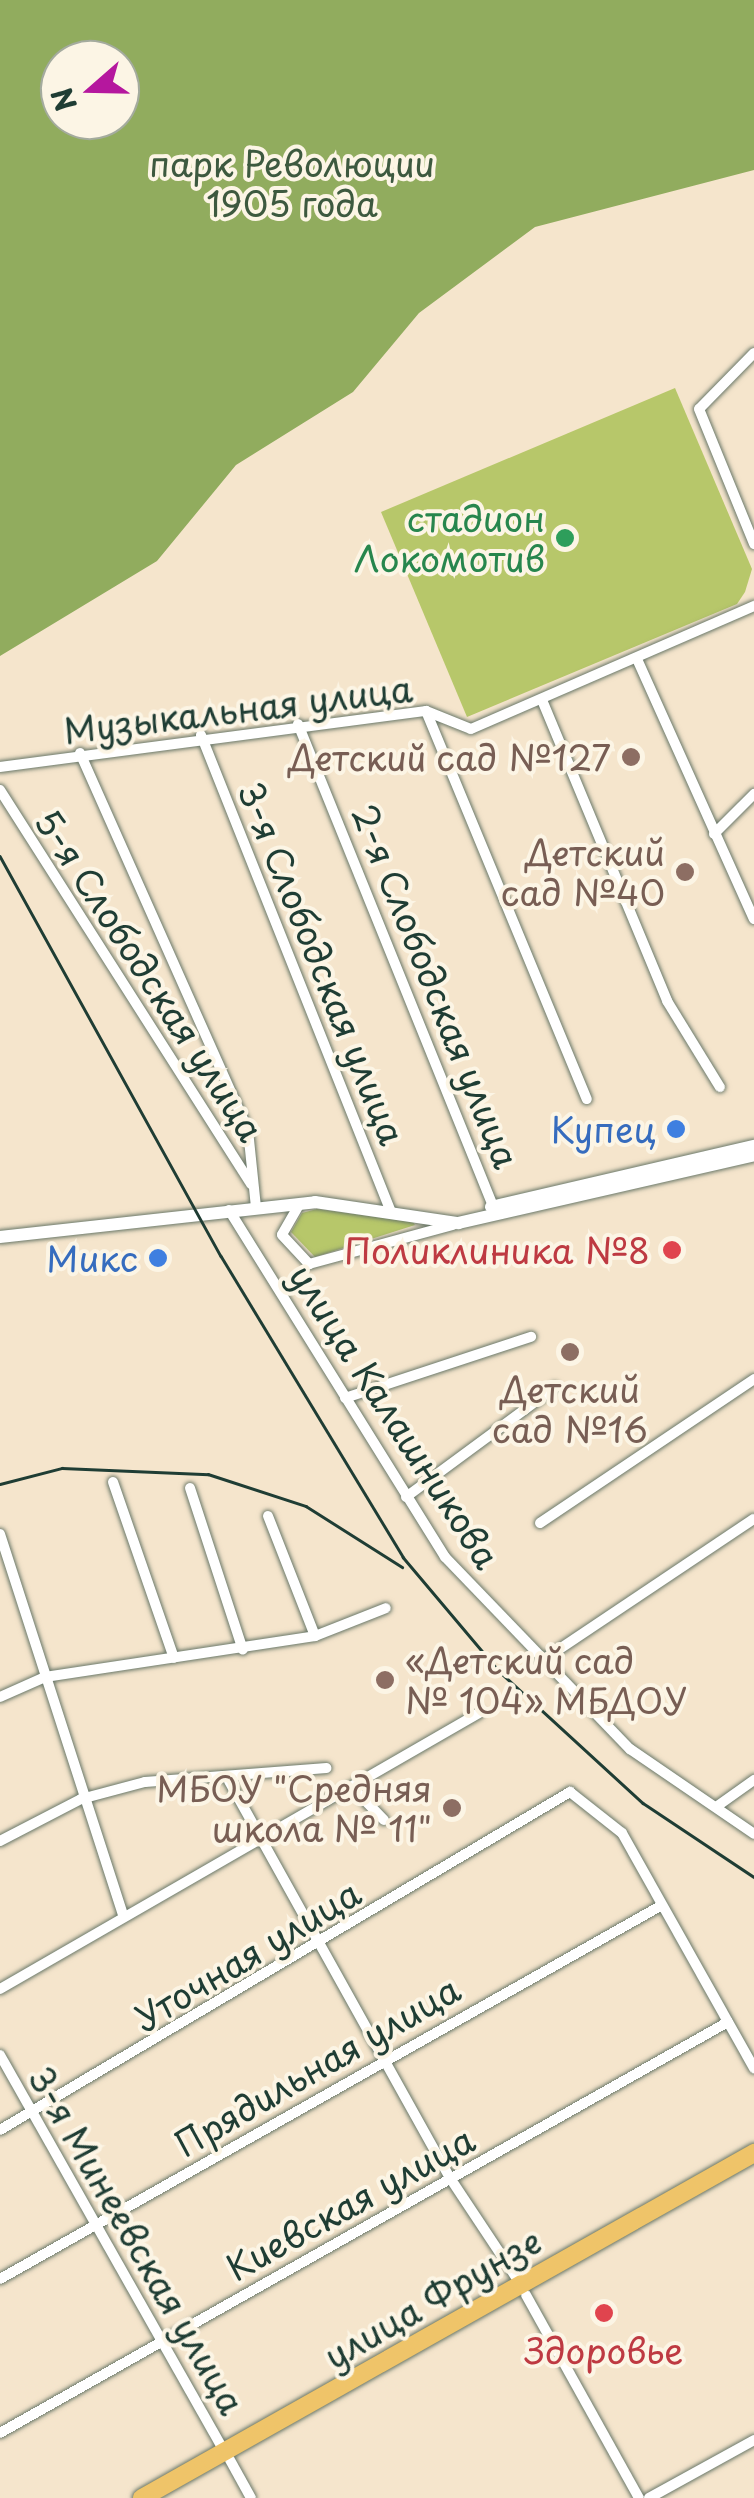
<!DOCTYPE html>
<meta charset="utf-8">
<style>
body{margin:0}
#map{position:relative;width:754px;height:2498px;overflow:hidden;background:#f5e5cc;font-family:"Playpen Sans",sans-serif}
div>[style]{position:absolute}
.green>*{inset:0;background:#b7c76a}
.forest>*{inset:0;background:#91ac5e}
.roads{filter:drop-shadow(0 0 2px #6a7869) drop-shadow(0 0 2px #6a7869)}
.minor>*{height:10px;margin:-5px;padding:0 5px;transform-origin:5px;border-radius:5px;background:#fff}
.tertiary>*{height:12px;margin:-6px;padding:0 6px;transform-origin:6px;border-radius:6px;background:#fff}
.trunk>*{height:18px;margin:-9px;padding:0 9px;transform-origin:9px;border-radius:9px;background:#efc469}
.rail>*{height:2.5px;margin:-1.25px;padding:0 1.25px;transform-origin:1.25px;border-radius:1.25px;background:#1f3d34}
.dots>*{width:28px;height:28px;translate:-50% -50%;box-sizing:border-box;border:5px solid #fcf5e5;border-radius:50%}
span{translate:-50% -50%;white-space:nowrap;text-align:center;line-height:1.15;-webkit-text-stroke:8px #fcf5e5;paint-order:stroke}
.park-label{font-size:35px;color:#3d593f}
.leisure-label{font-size:35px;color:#27864d}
.right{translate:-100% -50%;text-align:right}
.street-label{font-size:35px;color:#1f3d34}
.education-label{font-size:35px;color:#785e54}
.left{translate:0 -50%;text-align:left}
.shop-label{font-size:35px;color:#366cbe}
.health-label{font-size:35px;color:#be3a42}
.north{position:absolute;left:40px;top:40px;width:100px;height:100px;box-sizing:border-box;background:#fcf5e5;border:2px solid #a4ab9e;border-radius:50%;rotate:250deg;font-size:28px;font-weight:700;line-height:40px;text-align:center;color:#1f3d34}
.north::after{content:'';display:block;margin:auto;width:35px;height:45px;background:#b5179e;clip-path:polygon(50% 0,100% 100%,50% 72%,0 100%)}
</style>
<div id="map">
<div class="green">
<div style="clip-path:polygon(675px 388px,752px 569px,745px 592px,737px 604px,467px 717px,381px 512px)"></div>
<div style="clip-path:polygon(317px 1209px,413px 1222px,415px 1225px,315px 1257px,291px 1232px,302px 1213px)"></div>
</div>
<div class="forest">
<div style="clip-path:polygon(evenodd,0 0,754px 0,754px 170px,535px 227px,419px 313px,353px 392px,236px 465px,157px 561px,0 656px,0 0,60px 60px,120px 60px,120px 120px,60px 120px,60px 60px)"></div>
</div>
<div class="roads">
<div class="minor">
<div style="left:754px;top:353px;width:78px;rotate:134.5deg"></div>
<div style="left:699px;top:409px;width:146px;rotate:67.8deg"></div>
<div style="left:637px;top:659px;width:285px;rotate:65.8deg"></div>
<div style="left:542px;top:700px;width:326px;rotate:67.4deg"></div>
<div style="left:667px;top:1001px;width:101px;rotate:58.4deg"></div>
<div style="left:426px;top:711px;width:420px;rotate:67.5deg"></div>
<div style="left:298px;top:724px;width:520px;rotate:67.97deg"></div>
<div style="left:201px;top:735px;width:513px;rotate:68.28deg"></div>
<div style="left:80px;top:753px;width:413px;rotate:66deg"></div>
<div style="left:248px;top:1130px;width:77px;rotate:84.1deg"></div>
<div style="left:0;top:767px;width:430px;rotate:-7.5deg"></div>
<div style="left:426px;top:711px;width:48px;rotate:21.8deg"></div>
<div style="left:471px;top:729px;width:309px;rotate:-23.5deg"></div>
<div style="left:0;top:790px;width:467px;rotate:57.5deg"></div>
<div style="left:714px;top:834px;width:57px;rotate:-45deg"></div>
<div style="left:299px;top:1205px;width:34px;rotate:120deg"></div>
<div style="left:282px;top:1235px;width:40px;rotate:47deg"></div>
<div style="left:309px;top:1264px;width:149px;rotate:-15.2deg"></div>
<div style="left:229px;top:1210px;width:409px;rotate:58.1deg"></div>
<div style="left:445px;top:1557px;width:267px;rotate:46.1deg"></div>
<div style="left:630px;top:1749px;width:150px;rotate:34.4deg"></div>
<div style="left:345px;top:1398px;width:196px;rotate:-18.2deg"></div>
<div style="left:113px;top:1482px;width:186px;rotate:70.9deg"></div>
<div style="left:190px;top:1488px;width:170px;rotate:71.9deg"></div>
<div style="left:406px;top:1497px;width:185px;rotate:-36.4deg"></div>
<div style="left:268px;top:1516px;width:129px;rotate:68.6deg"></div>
<div style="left:540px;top:1523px;width:258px;rotate:-33.9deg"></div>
<div style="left:0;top:1534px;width:400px;rotate:72.1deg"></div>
<div style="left:540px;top:1662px;width:257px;rotate:-33.8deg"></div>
<div style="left:0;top:1697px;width:49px;rotate:-24deg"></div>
<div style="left:45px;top:1677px;width:273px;rotate:-8.6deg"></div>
<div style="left:315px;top:1636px;width:76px;rotate:-21.5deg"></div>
<div style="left:229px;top:1781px;width:454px;rotate:60.9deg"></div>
<div style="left:450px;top:2178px;width:128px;rotate:56.4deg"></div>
<div style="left:352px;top:1787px;width:46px;rotate:45.9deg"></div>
<div style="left:716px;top:1807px;width:47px;rotate:-35.4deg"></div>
<div style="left:0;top:1841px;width:91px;rotate:-27.4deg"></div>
<div style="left:81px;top:1799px;width:66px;rotate:-14.9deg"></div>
<div style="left:145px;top:1782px;width:182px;rotate:-4.4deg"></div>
<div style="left:0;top:1989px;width:553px;rotate:-29.95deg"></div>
<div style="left:0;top:2055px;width:456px;rotate:60.5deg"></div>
<div style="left:0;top:2130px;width:663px;rotate:-30.67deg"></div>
<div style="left:570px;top:1792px;width:66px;rotate:38.3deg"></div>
<div style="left:622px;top:1833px;width:270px;rotate:60.7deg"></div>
<div style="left:0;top:2279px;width:760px;rotate:-29.46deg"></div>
<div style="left:526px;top:2295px;width:232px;rotate:60.9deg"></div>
<div style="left:0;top:2433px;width:836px;rotate:-29.45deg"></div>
<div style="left:230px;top:2460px;width:43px;rotate:61.1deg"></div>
<div style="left:649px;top:2498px;width:120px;rotate:-28.9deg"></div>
</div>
<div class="tertiary">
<div style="left:491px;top:1207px;width:270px;rotate:-13.1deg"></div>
<div style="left:0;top:1237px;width:317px;rotate:-6.3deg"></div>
<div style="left:315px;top:1202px;width:145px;rotate:8.4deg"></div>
<div style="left:458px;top:1223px;width:304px;rotate:-12.9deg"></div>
</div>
<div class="trunk">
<div style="left:142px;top:2498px;width:703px;rotate:-29.41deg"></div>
</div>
</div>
<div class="rail">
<div style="left:0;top:856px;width:457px;rotate:61.1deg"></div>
<div style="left:221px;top:1256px;width:352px;rotate:58.8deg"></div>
<div style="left:403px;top:1557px;width:150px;rotate:49.9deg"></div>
<div style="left:500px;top:1672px;width:194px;rotate:42.5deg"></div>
<div style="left:643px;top:1803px;width:133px;rotate:33.7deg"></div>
<div style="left:0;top:1484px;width:64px;rotate:-14.5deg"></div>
<div style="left:62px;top:1468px;width:146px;rotate:2.4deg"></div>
<div style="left:208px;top:1474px;width:103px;rotate:18.1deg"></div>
<div style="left:306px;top:1506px;width:114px;rotate:32.4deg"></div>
</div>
<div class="dots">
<div style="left:565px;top:538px;background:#2e9e5b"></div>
<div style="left:631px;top:757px;background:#8d6e63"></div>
<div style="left:685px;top:872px;background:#8d6e63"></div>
<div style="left:676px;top:1129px;background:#3f7fe0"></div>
<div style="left:672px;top:1250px;background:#e0444e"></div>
<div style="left:158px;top:1258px;background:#3f7fe0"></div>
<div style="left:570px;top:1352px;background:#8d6e63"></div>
<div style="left:385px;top:1680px;background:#8d6e63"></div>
<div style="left:452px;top:1808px;background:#8d6e63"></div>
<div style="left:604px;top:2313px;background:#e0444e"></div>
</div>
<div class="park-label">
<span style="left:292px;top:183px">парк Революции<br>1905 года</span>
</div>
<div class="leisure-label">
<span class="right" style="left:545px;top:538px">стадион<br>Локомотив</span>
</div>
<div class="street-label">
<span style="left:238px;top:709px;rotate:-7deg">Музыкальная улица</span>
<span style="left:322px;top:963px;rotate:68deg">3-я Слободская улица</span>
<span style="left:150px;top:975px;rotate:57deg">5-я Слободская улица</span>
<span style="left:436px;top:986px;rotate:68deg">2-я Слободская улица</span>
<span style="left:395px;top:1416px;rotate:57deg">улица Калашникова</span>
<span style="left:247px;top:1955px;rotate:-31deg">Уточная улица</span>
<span style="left:317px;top:2066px;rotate:-30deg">Прядильная улица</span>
<span style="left:350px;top:2203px;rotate:-29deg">Киевская улица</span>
<span style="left:137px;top:2240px;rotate:60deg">3-я Минеевская улица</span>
<span style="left:432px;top:2298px;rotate:-30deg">улица Фрунзе</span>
</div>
<div class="education-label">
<span class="right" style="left:611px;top:757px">Детский сад №127</span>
<span class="right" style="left:665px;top:872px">Детский<br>сад №40</span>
<span style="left:570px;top:1409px">Детский<br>сад №16</span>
<span class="left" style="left:405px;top:1680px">«Детский сад<br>№ 104» МБДОУ</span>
<span class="right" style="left:432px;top:1808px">МБОУ "Средняя<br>школа № 11"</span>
</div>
<div class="shop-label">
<span class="right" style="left:656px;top:1129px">Купец</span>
<span class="right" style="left:138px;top:1258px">Микс</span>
</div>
<div class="health-label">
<span class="right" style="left:650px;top:1250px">Поликлиника №8</span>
<span style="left:604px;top:2350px">Здоровье</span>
</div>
<div class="north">N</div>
</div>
